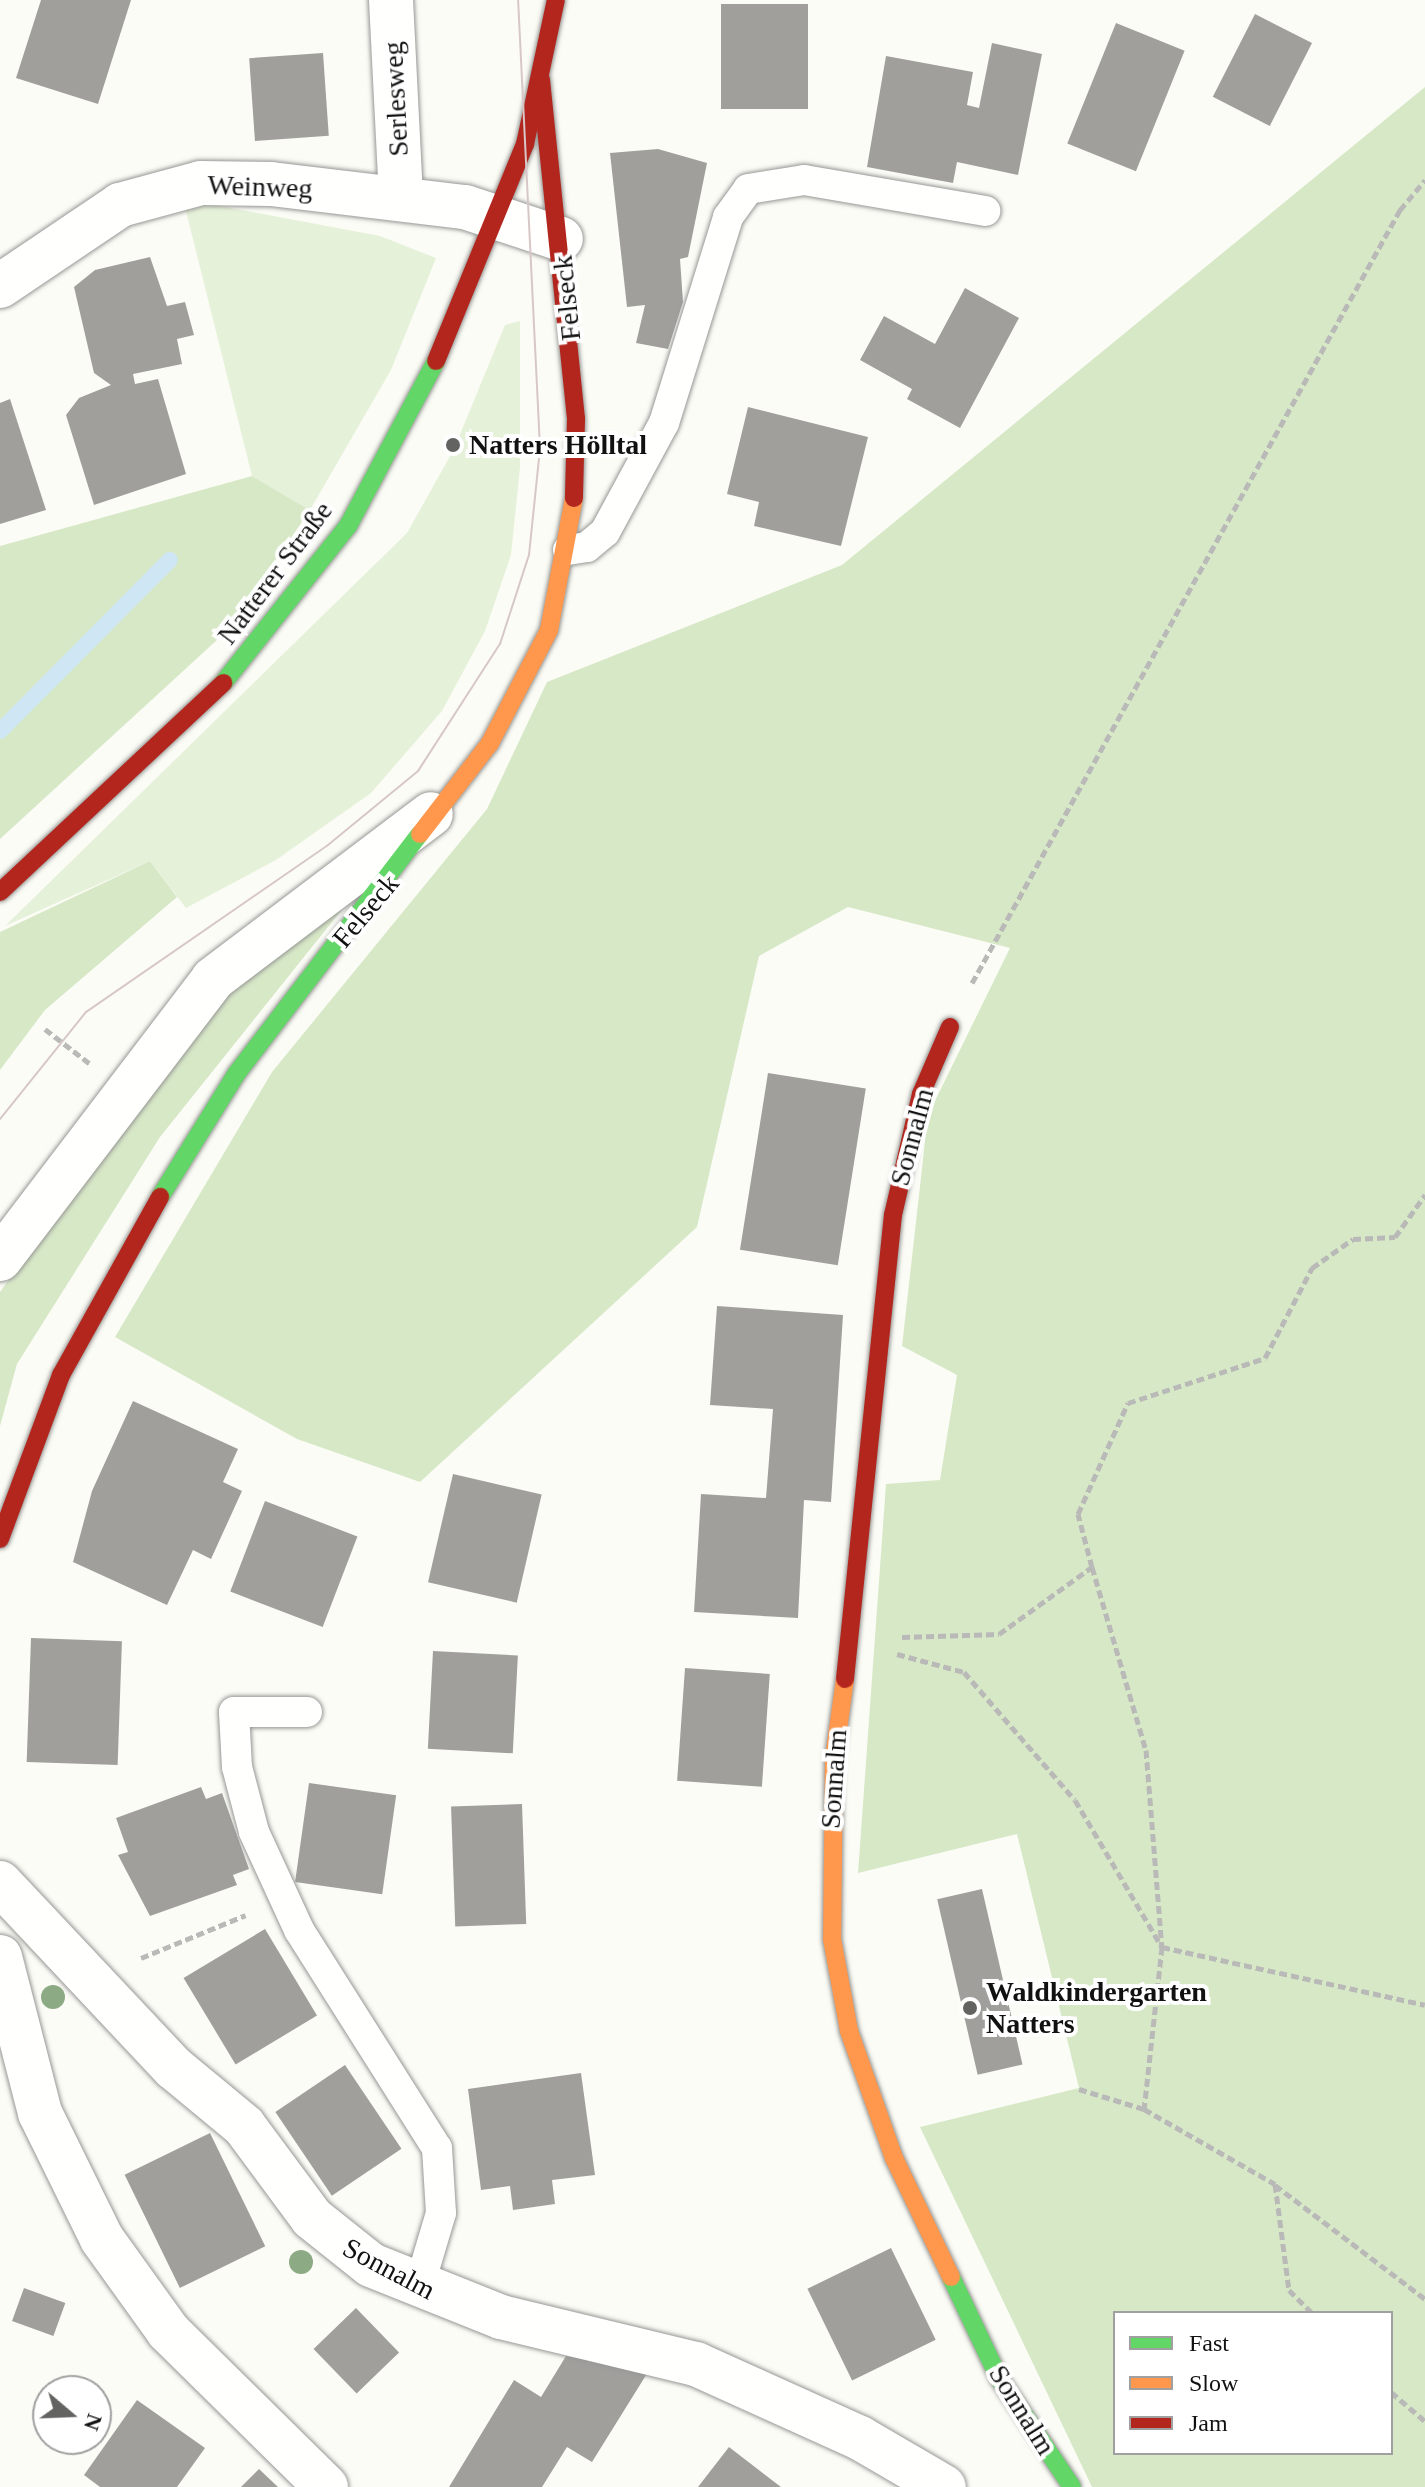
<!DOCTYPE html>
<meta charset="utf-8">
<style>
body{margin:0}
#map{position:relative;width:1425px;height:2487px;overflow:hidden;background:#fcfcf7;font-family:Georgia,serif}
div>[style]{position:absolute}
.green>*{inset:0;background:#e6f1d9}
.forest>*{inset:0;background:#d7e8c7}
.stream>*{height:16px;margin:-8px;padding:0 8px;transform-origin:8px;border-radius:8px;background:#cfe6f4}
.building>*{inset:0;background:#a09f9c;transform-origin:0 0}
.path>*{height:5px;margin-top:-2.5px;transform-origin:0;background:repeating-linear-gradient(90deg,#b9b9b8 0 8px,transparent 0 12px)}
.roads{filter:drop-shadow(0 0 2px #979795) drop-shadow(0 0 2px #979795)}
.lane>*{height:30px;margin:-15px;padding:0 15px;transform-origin:15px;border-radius:15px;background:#fffffe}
.street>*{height:44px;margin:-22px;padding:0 22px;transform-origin:22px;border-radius:22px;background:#fffffe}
.fast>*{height:18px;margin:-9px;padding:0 9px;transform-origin:9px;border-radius:9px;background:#63d668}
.slow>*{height:18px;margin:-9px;padding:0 9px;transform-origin:9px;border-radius:9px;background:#ff974d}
.jam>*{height:18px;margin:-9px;padding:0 9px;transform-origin:9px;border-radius:9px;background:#b3261e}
.tram>*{height:2px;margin:-1px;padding:0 1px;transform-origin:1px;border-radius:1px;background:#d7c7c7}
.trees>*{width:24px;height:24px;margin:-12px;border-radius:50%;background:#8caa83}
.dots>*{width:22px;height:22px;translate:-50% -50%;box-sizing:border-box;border:4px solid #fff;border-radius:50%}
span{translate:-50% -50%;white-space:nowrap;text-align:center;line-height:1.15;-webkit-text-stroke:8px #fff;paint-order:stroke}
.street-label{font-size:28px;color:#111}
.poi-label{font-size:28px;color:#111;font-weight:700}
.left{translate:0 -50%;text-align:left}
.legend{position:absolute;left:1113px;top:2311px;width:280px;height:144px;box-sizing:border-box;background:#fff;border:2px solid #a0a0a0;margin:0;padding:10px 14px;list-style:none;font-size:24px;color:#111}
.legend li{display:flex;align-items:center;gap:16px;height:40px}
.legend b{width:40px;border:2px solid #a0a0a0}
.north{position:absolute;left:32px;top:2375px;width:80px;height:80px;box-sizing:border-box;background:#fff;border:2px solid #a0a0a0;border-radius:50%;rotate:109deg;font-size:22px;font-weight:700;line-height:32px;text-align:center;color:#111}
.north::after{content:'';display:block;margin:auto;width:28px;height:36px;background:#636362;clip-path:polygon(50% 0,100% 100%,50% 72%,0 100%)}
</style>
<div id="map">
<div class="green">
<div style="clip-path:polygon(183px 199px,380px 236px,436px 258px,391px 370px,310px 510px,252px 476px)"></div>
<div style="clip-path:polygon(520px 321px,520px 468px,511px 555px,485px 631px,442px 711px,371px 793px,276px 860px,186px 908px,150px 861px,5px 926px,407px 533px,454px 449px,505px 325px)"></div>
</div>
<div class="forest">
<div style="clip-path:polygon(evenodd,1425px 87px,1425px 2487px,1092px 2487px,920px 2127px,1079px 2088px,1017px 1834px,858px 1873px,886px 1484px,940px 1480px,957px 1375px,902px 1346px,928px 1115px,1010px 948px,848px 907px,759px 956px,697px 1227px,420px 1482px,297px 1439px,115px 1337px,272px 1072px,487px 809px,547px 682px,842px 565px,1425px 87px,1115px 2313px,1391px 2313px,1391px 2453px,1115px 2453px,1115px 2313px)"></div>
<div style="clip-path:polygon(252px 476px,310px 510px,229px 629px,0 839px,0 546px)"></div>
<div style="clip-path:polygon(150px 861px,177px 897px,45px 1010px,0 1070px,0 932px)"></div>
<div style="clip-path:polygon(364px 882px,160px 1137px,17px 1364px,0 1426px,0 1292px,198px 1010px)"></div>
</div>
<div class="stream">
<div style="left:0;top:731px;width:241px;rotate:-45.2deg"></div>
</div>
<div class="building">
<div style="clip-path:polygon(41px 0,131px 0,98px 104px,16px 78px)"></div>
<div style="left:808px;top:4px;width:105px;height:87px;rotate:90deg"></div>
<div style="left:1255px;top:14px;width:64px;height:93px;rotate:27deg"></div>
<div style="left:1116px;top:23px;width:74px;height:130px;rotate:22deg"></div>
<div style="clip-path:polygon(992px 43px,1042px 54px,1018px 175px,957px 162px,953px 183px,867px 167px,886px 56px,973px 72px,967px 105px,979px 108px)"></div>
<div style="left:323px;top:53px;width:83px;height:74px;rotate:86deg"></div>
<div style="clip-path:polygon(658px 149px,707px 163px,688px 257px,680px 259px,683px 302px,668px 349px,636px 343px,645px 305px,627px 307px,610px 153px)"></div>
<div style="clip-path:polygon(150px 257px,167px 306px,185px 302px,194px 335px,177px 339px,182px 364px,133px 374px,135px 384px,158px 379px,186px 474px,94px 505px,66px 415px,79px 398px,111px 385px,94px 373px,74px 287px,95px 270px)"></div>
<div style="clip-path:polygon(965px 288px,1019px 318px,960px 428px,907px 399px,912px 389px,860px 360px,884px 316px,935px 344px)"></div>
<div style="clip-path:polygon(10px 399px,46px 510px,0 524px,0 403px)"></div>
<div style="clip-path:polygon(748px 407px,868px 437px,841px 546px,754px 526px,759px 502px,727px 494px)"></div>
<div style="left:768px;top:1073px;width:99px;height:179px;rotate:9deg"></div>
<div style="clip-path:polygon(717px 1306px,843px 1315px,831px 1502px,804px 1500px,798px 1618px,694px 1612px,701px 1494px,766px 1498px,773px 1409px,710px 1405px)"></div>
<div style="clip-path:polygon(133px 1401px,238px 1449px,223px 1482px,242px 1491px,211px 1559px,193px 1550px,167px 1605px,73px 1562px,92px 1491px)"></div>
<div style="left:453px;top:1474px;width:91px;height:111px;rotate:13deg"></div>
<div style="left:265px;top:1501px;width:99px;height:97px;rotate:21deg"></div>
<div style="left:31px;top:1638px;width:91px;height:124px;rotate:2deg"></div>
<div style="left:433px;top:1651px;width:85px;height:98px;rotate:3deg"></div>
<div style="left:685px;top:1668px;width:85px;height:113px;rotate:4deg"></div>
<div style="left:309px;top:1783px;width:88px;height:100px;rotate:8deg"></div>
<div style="clip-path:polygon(201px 1787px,206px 1799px,222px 1793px,249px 1869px,233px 1875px,237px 1885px,150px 1916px,118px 1855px,128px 1852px,116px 1818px)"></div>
<div style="left:522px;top:1804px;width:120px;height:71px;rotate:88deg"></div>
<div style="left:982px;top:1889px;width:180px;height:46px;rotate:77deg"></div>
<div style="left:265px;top:1929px;width:101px;height:95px;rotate:59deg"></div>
<div style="left:345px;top:2065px;width:101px;height:84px;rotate:56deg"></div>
<div style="clip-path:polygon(581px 2073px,595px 2175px,552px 2180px,555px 2204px,513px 2210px,510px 2186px,481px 2190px,468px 2089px)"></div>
<div style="left:210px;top:2133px;width:126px;height:95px;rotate:64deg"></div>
<div style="left:891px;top:2248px;width:102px;height:93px;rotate:64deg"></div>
<div style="left:24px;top:2288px;width:44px;height:35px;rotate:20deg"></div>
<div style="left:356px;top:2308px;width:62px;height:59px;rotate:46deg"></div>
<div style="clip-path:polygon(566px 2356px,648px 2372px,592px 2462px,567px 2447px,542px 2487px,449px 2487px,514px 2380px,541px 2397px)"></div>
<div style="clip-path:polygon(137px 2400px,205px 2448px,177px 2487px,100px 2487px,84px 2475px)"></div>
<div style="clip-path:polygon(729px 2447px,781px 2487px,698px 2487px)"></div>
<div style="clip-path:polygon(259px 2469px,278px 2487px,241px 2487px)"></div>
</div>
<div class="path">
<div style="left:972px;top:983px;width:884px;rotate:-61.03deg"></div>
<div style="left:1400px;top:210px;width:39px;rotate:-50deg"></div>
<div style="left:45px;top:1029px;width:56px;rotate:37.7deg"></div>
<div style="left:1092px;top:1567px;width:191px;rotate:73.6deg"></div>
<div style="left:1146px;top:1750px;width:198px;rotate:85.4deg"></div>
<div style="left:1162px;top:1947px;width:163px;rotate:96.3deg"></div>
<div style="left:902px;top:1637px;width:97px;rotate:-1.8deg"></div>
<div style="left:999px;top:1634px;width:115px;rotate:-35.8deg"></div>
<div style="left:1092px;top:1567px;width:55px;rotate:-104.8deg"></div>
<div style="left:1078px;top:1514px;width:122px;rotate:-65.8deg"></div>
<div style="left:1128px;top:1403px;width:144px;rotate:-18.2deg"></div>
<div style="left:1265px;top:1358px;width:102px;rotate:-62.4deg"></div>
<div style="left:1312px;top:1268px;width:50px;rotate:-35.3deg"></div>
<div style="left:1353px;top:1239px;width:42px;rotate:-2.7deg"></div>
<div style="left:1395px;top:1237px;width:52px;rotate:-54.5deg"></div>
<div style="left:897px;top:1654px;width:69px;rotate:15deg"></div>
<div style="left:964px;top:1672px;width:169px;rotate:49.1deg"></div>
<div style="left:1075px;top:1800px;width:171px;rotate:59.4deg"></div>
<div style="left:1162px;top:1947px;width:269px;rotate:12.4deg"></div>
<div style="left:141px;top:1958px;width:113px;rotate:-22.3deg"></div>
<div style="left:1079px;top:2089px;width:68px;rotate:17.1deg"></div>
<div style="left:1144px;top:2109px;width:151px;rotate:29.8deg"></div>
<div style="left:1275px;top:2184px;width:107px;rotate:82.5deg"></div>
<div style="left:1289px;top:2290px;width:33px;rotate:45deg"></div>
<div style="left:1275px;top:2185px;width:188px;rotate:37.2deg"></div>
<div style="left:1391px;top:2392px;width:45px;rotate:40.5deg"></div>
</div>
<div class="roads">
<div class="lane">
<div style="left:568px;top:550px;width:19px;rotate:-9deg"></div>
<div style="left:587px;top:547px;width:23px;rotate:-40deg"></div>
<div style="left:605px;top:532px;width:124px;rotate:-61.6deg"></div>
<div style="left:664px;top:423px;width:216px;rotate:-72.7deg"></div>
<div style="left:728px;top:217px;width:34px;rotate:-54deg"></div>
<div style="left:748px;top:189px;width:57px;rotate:-9.1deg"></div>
<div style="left:804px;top:180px;width:184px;rotate:9.7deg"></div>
<div style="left:307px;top:1712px;width:73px;rotate:180deg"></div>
<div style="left:234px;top:1712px;width:55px;rotate:86.9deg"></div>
<div style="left:237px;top:1767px;width:67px;rotate:75.3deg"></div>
<div style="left:254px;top:1832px;width:108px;rotate:65.3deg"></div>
<div style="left:299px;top:1930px;width:258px;rotate:57.7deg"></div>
<div style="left:437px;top:2148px;width:65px;rotate:86.5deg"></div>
<div style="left:441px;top:2213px;width:77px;rotate:106.6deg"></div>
</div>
<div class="street">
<div style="left:391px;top:0;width:198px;rotate:87.1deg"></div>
<div style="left:0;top:286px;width:145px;rotate:-34deg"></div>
<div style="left:120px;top:205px;width:84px;rotate:-15.2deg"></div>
<div style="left:201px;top:183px;width:70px;rotate:0.8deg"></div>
<div style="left:271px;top:184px;width:195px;rotate:6.8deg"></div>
<div style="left:465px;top:207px;width:101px;rotate:18.4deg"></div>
<div style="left:0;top:1259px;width:352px;rotate:-52.7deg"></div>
<div style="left:213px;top:979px;width:273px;rotate:-37.1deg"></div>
<div style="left:0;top:1883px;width:254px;rotate:46.8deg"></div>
<div style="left:174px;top:2068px;width:91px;rotate:39.6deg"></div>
<div style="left:244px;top:2126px;width:114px;rotate:53.5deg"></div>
<div style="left:312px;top:2218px;width:75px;rotate:38.5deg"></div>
<div style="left:371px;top:2265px;width:140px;rotate:21.8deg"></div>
<div style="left:501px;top:2317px;width:201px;rotate:13.6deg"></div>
<div style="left:696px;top:2364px;width:180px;rotate:24.3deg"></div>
<div style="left:860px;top:2438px;width:97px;rotate:30.3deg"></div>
<div style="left:0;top:1957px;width:161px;rotate:75.6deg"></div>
<div style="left:40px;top:2113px;width:140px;rotate:63.8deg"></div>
<div style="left:102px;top:2239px;width:113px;rotate:54.3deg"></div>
<div style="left:168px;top:2331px;width:222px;rotate:44.6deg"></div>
</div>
<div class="fast">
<div style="left:223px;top:683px;width:201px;rotate:-51.5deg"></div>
<div style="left:348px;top:526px;width:187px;rotate:-61.9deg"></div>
<div style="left:160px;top:1197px;width:146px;rotate:-58.2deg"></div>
<div style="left:237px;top:1073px;width:301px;rotate:-52.6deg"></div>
<div style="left:951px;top:2277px;width:112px;rotate:64.6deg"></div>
<div style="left:999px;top:2378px;width:131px;rotate:56.2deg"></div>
</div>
<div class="slow">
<div style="left:420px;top:834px;width:115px;rotate:-52.4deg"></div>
<div style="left:490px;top:743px;width:127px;rotate:-62.4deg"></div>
<div style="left:549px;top:630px;width:134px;rotate:-79.3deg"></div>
<div style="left:845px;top:1679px;width:80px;rotate:97.9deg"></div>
<div style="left:834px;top:1758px;width:181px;rotate:90.6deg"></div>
<div style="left:832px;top:1939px;width:94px;rotate:79.5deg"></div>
<div style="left:849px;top:2031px;width:135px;rotate:70.5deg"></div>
<div style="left:894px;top:2158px;width:132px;rotate:64.4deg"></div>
</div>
<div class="jam">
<div style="left:541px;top:80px;width:341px;rotate:84.1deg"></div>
<div style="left:576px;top:419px;width:79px;rotate:91.5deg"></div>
<div style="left:436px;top:361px;width:235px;rotate:-67.7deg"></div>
<div style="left:525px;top:144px;width:147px;rotate:-77.9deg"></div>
<div style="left:0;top:892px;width:306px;rotate:-43.1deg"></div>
<div style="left:0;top:1539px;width:175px;rotate:-69.6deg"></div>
<div style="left:61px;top:1375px;width:204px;rotate:-60.9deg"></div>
<div style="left:845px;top:1679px;width:466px;rotate:-84.1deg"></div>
<div style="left:893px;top:1215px;width:124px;rotate:-77deg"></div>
<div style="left:921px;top:1094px;width:73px;rotate:-66.6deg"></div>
</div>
</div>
<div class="tram">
<div style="left:0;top:1119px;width:137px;rotate:-51.2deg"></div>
<div style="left:86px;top:1012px;width:294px;rotate:-34.6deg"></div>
<div style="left:328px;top:845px;width:117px;rotate:-39.4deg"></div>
<div style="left:418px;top:771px;width:151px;rotate:-57.2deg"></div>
<div style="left:500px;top:644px;width:94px;rotate:-72deg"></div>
<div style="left:529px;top:555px;width:108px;rotate:-84.1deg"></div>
<div style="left:540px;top:448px;width:449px;rotate:-92.8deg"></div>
</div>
<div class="trees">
<div style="left:53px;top:1997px"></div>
<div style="left:301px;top:2262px"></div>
</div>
<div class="dots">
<div style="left:453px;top:445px;background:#636362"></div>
<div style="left:970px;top:2008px;background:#636362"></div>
</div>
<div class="street-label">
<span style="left:396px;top:99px;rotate:-93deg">Serlesweg</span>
<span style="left:260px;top:187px;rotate:2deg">Weinweg</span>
<span style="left:567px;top:298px;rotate:-96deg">Felseck</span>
<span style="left:275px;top:573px;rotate:-53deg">Natterer Straße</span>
<span style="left:366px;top:911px;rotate:-50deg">Felseck</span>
<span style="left:912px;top:1137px;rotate:-75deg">Sonnalm</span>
<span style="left:834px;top:1779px;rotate:-86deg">Sonnalm</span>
<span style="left:389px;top:2269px;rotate:28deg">Sonnalm</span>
<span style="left:1022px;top:2410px;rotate:58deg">Sonnalm</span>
</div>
<div class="poi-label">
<span class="left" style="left:469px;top:445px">Natters Hölltal</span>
<span class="left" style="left:986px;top:2008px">Waldkindergarten<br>Natters</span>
</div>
<ul class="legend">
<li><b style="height:10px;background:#63d668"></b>Fast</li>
<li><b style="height:10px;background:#ff974d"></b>Slow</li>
<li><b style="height:10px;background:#b3261e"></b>Jam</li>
</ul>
<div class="north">N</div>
</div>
